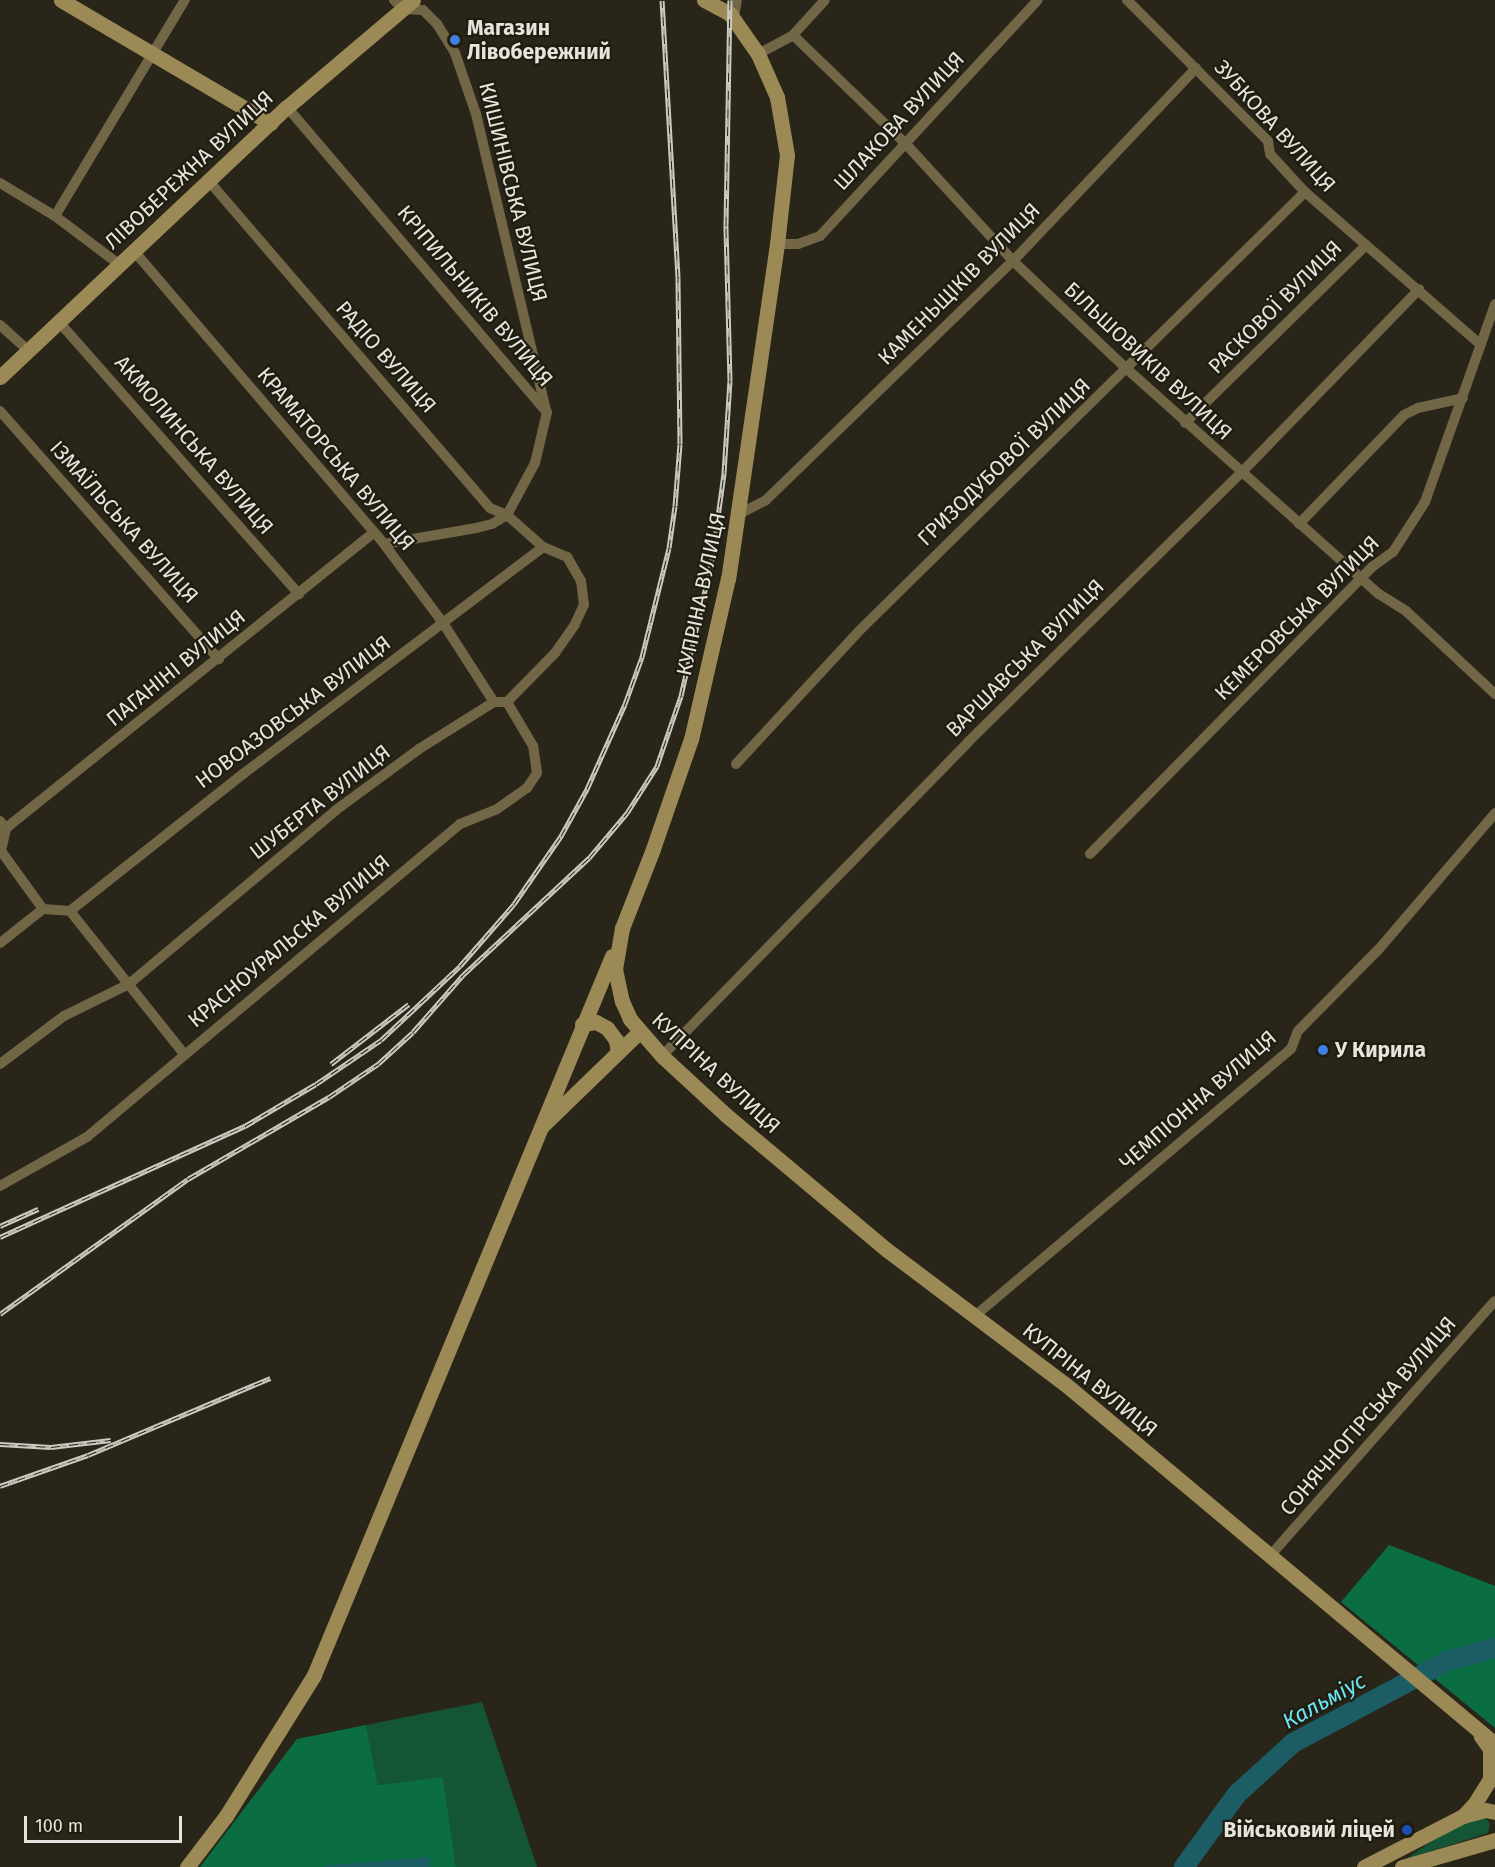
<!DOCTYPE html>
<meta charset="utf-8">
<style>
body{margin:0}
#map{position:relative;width:1495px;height:1867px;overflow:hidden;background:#292619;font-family:"Fira Sans",sans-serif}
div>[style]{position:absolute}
.green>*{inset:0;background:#135535}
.forest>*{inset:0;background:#0b6e43}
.water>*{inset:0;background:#1b5c65}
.river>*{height:20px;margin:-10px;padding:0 10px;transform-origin:10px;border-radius:10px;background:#1b5c65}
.street>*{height:10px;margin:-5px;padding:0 5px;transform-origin:5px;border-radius:5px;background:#716646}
.secondary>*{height:15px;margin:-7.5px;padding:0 7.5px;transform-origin:7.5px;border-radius:7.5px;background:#9c8a56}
.rail>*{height:5px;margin-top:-2.5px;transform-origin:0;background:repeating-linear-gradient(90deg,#1f1c10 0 9px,#cccac1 0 18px);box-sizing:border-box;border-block:2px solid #cccac1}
.dots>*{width:16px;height:16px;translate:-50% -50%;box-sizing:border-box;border:3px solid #1f1c10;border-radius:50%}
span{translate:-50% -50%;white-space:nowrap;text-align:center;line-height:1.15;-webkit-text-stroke:4.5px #1f1c10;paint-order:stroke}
.poi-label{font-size:21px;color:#e6e4dc;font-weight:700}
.left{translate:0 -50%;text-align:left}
.right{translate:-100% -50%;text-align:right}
.street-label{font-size:21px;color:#e6e4dc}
.water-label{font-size:22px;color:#6be4f6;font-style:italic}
.scale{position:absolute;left:24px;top:1816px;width:158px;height:27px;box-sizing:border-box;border:3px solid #e6e4dc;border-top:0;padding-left:8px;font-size:18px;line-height:21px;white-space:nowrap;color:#e6e4dc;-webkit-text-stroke:4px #1f1c10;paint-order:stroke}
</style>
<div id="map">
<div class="green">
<div style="clip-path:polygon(482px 1702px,537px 1867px,456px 1867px,443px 1778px,378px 1785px,366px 1725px)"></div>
<div style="clip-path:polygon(1467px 1817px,1485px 1817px,1490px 1824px,1488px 1833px,1406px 1859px)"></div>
</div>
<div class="forest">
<div style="clip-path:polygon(1389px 1545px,1495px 1586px,1495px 1728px,1341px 1602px)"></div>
<div style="clip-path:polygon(366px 1725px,378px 1785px,443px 1777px,456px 1867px,200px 1867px,297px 1739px)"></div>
</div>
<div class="water">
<div style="clip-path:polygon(429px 1857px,430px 1867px,324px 1867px,324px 1866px)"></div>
</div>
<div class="river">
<div style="left:1184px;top:1867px;width:90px;rotate:-54deg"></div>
<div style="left:1237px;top:1794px;width:76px;rotate:-42.3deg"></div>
<div style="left:1293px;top:1743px;width:174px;rotate:-28deg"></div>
<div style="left:1447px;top:1661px;width:50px;rotate:-15.2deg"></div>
</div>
<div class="street">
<div style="left:394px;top:0;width:13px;rotate:45deg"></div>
<div style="left:403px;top:9px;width:20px;rotate:3deg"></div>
<div style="left:423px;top:10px;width:20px;rotate:45deg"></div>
<div style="left:437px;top:24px;width:34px;rotate:58deg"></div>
<div style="left:455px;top:53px;width:65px;rotate:71deg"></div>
<div style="left:476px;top:114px;width:303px;rotate:76.7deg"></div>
<div style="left:1127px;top:0;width:199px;rotate:45deg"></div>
<div style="left:1268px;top:141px;width:13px;rotate:81deg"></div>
<div style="left:1270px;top:154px;width:52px;rotate:47.4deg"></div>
<div style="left:1305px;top:192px;width:232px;rotate:41deg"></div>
<div style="left:734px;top:18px;width:18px;rotate:-81deg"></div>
<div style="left:793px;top:35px;width:156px;rotate:44deg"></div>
<div style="left:905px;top:143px;width:160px;rotate:47.5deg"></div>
<div style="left:1013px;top:261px;width:157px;rotate:43.5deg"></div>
<div style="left:1127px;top:369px;width:338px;rotate:41.8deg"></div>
<div style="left:1379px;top:594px;width:32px;rotate:32deg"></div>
<div style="left:1406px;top:611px;width:122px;rotate:43deg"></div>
<div style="left:758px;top:54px;width:40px;rotate:-28deg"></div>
<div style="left:793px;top:35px;width:47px;rotate:-47.6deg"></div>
<div style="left:287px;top:107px;width:401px;rotate:49.6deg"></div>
<div style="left:547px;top:412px;width:52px;rotate:103.2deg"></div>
<div style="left:535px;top:463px;width:59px;rotate:118.3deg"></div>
<div style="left:507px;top:515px;width:17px;rotate:149deg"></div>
<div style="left:492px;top:524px;width:16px;rotate:166deg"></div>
<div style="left:476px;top:528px;width:93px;rotate:170.1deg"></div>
<div style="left:0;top:183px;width:64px;rotate:31deg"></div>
<div style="left:55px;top:216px;width:81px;rotate:37deg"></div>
<div style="left:55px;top:216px;width:252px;rotate:-59deg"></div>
<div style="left:777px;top:244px;width:21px"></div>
<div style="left:798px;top:244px;width:23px;rotate:-20deg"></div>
<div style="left:820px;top:236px;width:321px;rotate:-47.3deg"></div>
<div style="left:134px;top:251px;width:385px;rotate:49.5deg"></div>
<div style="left:384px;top:544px;width:99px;rotate:53.2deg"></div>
<div style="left:443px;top:623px;width:94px;rotate:57.2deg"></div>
<div style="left:59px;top:322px;width:363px;rotate:48.6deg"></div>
<div style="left:0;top:325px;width:39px;rotate:42deg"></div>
<div style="left:0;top:411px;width:331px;rotate:48.6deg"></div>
<div style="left:1185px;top:423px;width:254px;rotate:-44.5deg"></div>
<div style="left:739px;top:514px;width:30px;rotate:-27deg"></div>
<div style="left:766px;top:500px;width:344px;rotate:-44.1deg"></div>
<div style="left:1013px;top:261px;width:266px;rotate:-46.5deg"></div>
<div style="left:1299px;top:524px;width:151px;rotate:-46.1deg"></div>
<div style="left:1404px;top:415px;width:16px;rotate:-27deg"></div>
<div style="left:1418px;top:408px;width:46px;rotate:-12.5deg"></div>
<div style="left:736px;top:764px;width:181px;rotate:-47.2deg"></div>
<div style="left:859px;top:631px;width:626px;rotate:-44.55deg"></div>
<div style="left:0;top:821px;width:10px;rotate:53deg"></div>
<div style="left:6px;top:829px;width:23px;rotate:103deg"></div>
<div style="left:1px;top:851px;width:72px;rotate:54.1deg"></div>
<div style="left:43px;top:909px;width:27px;rotate:4deg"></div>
<div style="left:70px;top:911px;width:183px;rotate:51.4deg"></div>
<div style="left:0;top:833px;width:480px;rotate:-38.8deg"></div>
<div style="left:1090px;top:854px;width:402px;rotate:-45.5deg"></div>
<div style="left:1372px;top:567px;width:26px;rotate:-36deg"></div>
<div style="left:1393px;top:552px;width:59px;rotate:-57.4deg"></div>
<div style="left:1425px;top:502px;width:210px;rotate:-70.5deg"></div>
<div style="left:70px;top:911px;width:221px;rotate:-38.4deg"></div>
<div style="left:243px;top:774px;width:376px;rotate:-37.1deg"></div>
<div style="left:0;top:943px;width:55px;rotate:-38.3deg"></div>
<div style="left:662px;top:1056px;width:438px;rotate:-45.7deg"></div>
<div style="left:968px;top:742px;width:383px;rotate:-44.6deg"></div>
<div style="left:1241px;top:473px;width:256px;rotate:-45.9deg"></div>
<div style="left:0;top:1064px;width:80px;rotate:-36.9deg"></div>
<div style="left:64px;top:1016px;width:72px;rotate:-26.2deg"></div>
<div style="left:129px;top:984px;width:270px;rotate:-40deg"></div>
<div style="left:336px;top:810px;width:103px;rotate:-36.3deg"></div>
<div style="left:419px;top:749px;width:89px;rotate:-32.1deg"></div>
<div style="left:494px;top:702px;width:13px"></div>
<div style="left:507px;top:702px;width:69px;rotate:-45.6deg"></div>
<div style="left:555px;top:653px;width:35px;rotate:-55deg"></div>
<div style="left:575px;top:624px;width:21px;rotate:-65deg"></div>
<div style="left:584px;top:605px;width:24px;rotate:-97deg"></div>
<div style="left:581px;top:581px;width:28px;rotate:-120deg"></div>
<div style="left:567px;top:557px;width:26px;rotate:-157deg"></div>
<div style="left:543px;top:547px;width:48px;rotate:-138.4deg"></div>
<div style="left:507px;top:515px;width:18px;rotate:-158deg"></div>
<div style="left:490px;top:508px;width:431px;rotate:-130.7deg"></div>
<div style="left:0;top:1186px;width:100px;rotate:-29.4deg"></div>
<div style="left:87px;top:1137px;width:487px;rotate:-40deg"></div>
<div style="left:460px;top:824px;width:40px;rotate:-22deg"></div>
<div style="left:497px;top:809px;width:37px;rotate:-35deg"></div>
<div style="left:527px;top:788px;width:18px;rotate:-56deg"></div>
<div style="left:537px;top:773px;width:27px;rotate:-98deg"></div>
<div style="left:533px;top:746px;width:51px;rotate:-120.6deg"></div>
<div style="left:976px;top:1315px;width:412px;rotate:-40.2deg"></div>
<div style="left:1291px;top:1049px;width:19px;rotate:-69deg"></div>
<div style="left:1298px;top:1031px;width:115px;rotate:-45.4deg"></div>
<div style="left:1379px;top:949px;width:179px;rotate:-49.5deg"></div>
<div style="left:1269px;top:1557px;width:341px;rotate:-48.6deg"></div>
</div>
<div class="secondary">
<div style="left:61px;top:0;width:243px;rotate:30.5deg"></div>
<div style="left:704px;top:0;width:30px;rotate:28deg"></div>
<div style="left:730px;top:14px;width:49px;rotate:55deg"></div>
<div style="left:758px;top:54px;width:47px;rotate:66.2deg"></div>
<div style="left:777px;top:97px;width:59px;rotate:80.2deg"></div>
<div style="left:787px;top:155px;width:90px;rotate:96.4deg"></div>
<div style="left:777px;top:244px;width:338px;rotate:98.3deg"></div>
<div style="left:728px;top:578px;width:165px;rotate:102.9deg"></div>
<div style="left:691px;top:739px;width:116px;rotate:109.1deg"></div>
<div style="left:653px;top:849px;width:85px;rotate:111.4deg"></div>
<div style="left:622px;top:928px;width:42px;rotate:99.7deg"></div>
<div style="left:615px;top:969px;width:33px;rotate:78deg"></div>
<div style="left:622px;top:1001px;width:20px;rotate:66deg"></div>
<div style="left:630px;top:1019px;width:49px;rotate:49.1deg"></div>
<div style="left:662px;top:1056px;width:87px;rotate:42.7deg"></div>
<div style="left:726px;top:1115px;width:210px;rotate:40deg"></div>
<div style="left:887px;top:1250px;width:223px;rotate:37deg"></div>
<div style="left:1065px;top:1384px;width:561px;rotate:39.94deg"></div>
<div style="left:0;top:377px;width:394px;rotate:-43.3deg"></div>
<div style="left:287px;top:107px;width:165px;rotate:-40.3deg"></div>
<div style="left:582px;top:1024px;width:14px;rotate:-8deg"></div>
<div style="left:596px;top:1022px;width:13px;rotate:29deg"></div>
<div style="left:607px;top:1028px;width:15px;rotate:53deg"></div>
<div style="left:616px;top:1040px;width:12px;rotate:81deg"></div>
<div style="left:542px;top:1126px;width:135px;rotate:-44.1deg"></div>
<div style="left:1463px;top:1816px;width:23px;rotate:-15deg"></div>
<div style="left:1485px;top:1810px;width:10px;rotate:11deg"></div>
<div style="left:187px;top:1867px;width:64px;rotate:-52.6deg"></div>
<div style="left:226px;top:1816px;width:166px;rotate:-58deg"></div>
<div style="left:314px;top:1675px;width:778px;rotate:-67.49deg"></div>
<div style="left:1364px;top:1867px;width:111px;rotate:-27.3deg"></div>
<div style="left:1463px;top:1816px;width:18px;rotate:-47deg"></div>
<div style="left:1475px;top:1803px;width:28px;rotate:-58deg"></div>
<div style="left:1490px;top:1779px;width:30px;rotate:-90deg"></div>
<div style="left:1490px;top:1749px;width:16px;rotate:-125deg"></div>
<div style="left:1402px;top:1867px;width:97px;rotate:-16.2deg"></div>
</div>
<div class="rail">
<div style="left:331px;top:1064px;width:98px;rotate:-37.6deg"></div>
<div style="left:0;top:1226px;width:42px;rotate:-24.1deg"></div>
<div style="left:0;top:1237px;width:269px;rotate:-24.4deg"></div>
<div style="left:245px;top:1126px;width:82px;rotate:-30.6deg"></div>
<div style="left:316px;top:1084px;width:78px;rotate:-34.1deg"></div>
<div style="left:381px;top:1040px;width:108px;rotate:-43.1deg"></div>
<div style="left:460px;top:966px;width:82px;rotate:-48.9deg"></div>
<div style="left:514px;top:904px;width:83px;rotate:-55.3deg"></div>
<div style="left:561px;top:836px;width:54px;rotate:-61deg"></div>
<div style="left:587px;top:789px;width:93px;rotate:-65.9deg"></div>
<div style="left:625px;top:704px;width:50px;rotate:-70.1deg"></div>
<div style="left:642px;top:657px;width:112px;rotate:-76.1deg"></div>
<div style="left:669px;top:548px;width:42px;rotate:-81.9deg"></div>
<div style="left:675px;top:506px;width:62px;rotate:-85.4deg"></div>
<div style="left:680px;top:444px;width:167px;rotate:-90.7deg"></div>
<div style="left:678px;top:277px;width:277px;rotate:-93.3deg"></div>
<div style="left:0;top:1314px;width:231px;rotate:-35.7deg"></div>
<div style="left:188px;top:1179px;width:163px;rotate:-30.2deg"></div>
<div style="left:329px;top:1097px;width:59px;rotate:-34deg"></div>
<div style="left:378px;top:1064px;width:47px;rotate:-42.4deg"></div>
<div style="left:413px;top:1032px;width:76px;rotate:-48.7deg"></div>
<div style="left:463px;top:975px;width:172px;rotate:-42.9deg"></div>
<div style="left:589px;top:858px;width:59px;rotate:-49.8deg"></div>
<div style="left:627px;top:813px;width:56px;rotate:-57.4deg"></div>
<div style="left:657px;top:766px;width:74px;rotate:-71.1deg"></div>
<div style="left:681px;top:696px;width:139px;rotate:-77.2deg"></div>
<div style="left:712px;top:560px;width:88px;rotate:-82.1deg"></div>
<div style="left:724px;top:473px;width:92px;rotate:-86.3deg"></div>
<div style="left:730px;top:381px;width:156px;rotate:-91.5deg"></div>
<div style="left:726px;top:225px;width:225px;rotate:-89deg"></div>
<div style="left:0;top:1444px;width:51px;rotate:3.4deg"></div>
<div style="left:51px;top:1447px;width:60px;rotate:-6.7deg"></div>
<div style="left:0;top:1486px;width:93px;rotate:-19.4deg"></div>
<div style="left:88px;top:1455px;width:198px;rotate:-22.9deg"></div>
</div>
<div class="dots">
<div style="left:455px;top:40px;background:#3f7fe0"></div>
<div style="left:1323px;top:1050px;background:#3f7fe0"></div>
<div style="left:1407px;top:1830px;background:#1a4fb4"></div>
</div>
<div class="poi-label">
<span class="left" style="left:467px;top:40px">Магазин<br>Лівобережний</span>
<span class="left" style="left:1335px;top:1050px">У Кирила</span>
<span class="right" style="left:1395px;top:1830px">Військовий ліцей</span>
</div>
<div class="street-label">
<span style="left:899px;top:121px;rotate:-47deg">ШЛАКОВА ВУЛИЦЯ</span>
<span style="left:1275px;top:126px;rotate:48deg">ЗУБКОВА ВУЛИЦЯ</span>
<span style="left:189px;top:170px;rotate:-43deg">ЛІВОБЕРЕЖНА ВУЛИЦЯ</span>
<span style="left:513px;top:192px;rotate:76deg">КИШИНІВСЬКА ВУЛИЦЯ</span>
<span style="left:959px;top:284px;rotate:-45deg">КАМЕНЬЩІКІВ ВУЛИЦЯ</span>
<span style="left:475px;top:296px;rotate:50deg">КРІПИЛЬНИКІВ ВУЛИЦЯ</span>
<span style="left:1275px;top:307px;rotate:-45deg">РАСКОВОЇ ВУЛИЦЯ</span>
<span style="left:386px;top:357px;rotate:49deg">РАДІО ВУЛИЦЯ</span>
<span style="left:1148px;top:361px;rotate:43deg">БІЛЬШОВИКІВ ВУЛИЦЯ</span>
<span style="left:194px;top:445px;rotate:49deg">АКМОЛИНСЬКА ВУЛИЦЯ</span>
<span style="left:336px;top:459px;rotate:50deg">КРАМАТОРСЬКА ВУЛИЦЯ</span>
<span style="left:1004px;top:462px;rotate:-44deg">ГРИЗОДУБОВОЇ ВУЛИЦЯ</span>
<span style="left:124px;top:522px;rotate:48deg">ІЗМАЇЛЬСЬКА ВУЛИЦЯ</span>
<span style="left:701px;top:594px;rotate:-78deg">КУПРІНА ВУЛИЦЯ</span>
<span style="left:1297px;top:618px;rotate:-45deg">КЕМЕРОВСЬКА ВУЛИЦЯ</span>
<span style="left:1025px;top:658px;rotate:-45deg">ВАРШАВСЬКА ВУЛИЦЯ</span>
<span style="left:176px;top:668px;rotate:-39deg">ПАГАНІНІ ВУЛИЦЯ</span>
<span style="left:293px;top:712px;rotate:-37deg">НОВОАЗОВСЬКА ВУЛИЦЯ</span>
<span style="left:320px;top:802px;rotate:-38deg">ШУБЕРТА ВУЛИЦЯ</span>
<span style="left:289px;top:941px;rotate:-40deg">КРАСНОУРАЛЬСКА ВУЛИЦЯ</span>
<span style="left:716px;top:1073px;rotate:43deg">КУПРІНА ВУЛИЦЯ</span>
<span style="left:1198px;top:1100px;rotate:-41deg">ЧЕМПІОННА ВУЛИЦЯ</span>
<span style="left:1090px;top:1380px;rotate:39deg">КУПРІНА ВУЛИЦЯ</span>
<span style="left:1368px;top:1416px;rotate:-49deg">СОНЯЧНОГІРСЬКА ВУЛИЦЯ</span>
</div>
<div class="water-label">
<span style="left:1324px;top:1701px;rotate:-29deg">Кальміус</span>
</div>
<div class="scale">100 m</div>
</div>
